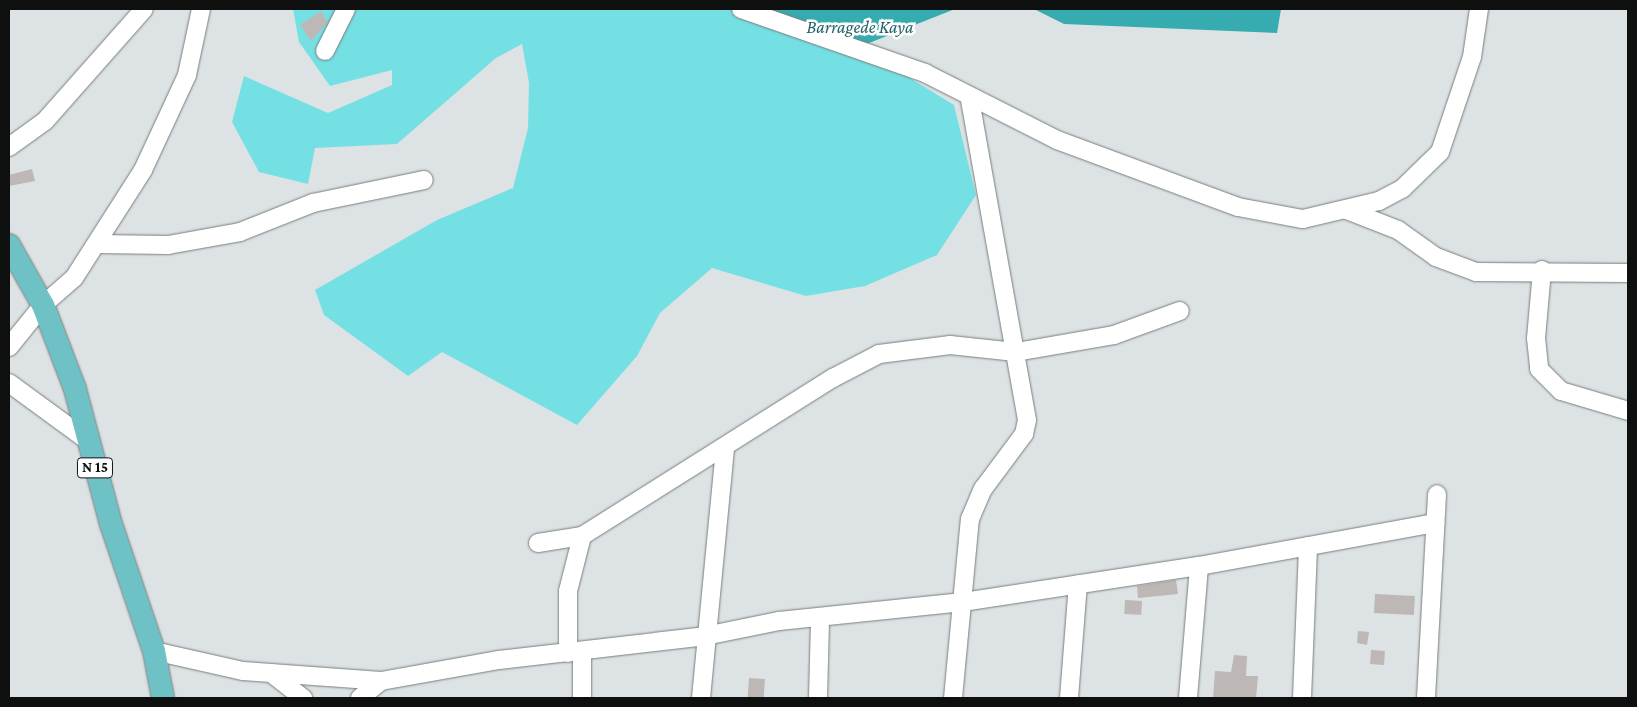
<!DOCTYPE html>
<style>
body{margin:0}
#map{position:relative;width:1637px;height:707px;overflow:hidden;background:#dde3e4;font-family:"Crimson Pro",serif}
div>[style]{position:absolute}
.green>*{inset:0;background:#75e0e4}
.water>*{inset:0;background:#36acb1}
.building>*{inset:0;background:#bdb7b6;transform-origin:0 0}
.roads{filter:drop-shadow(0 0 1px #777d7d) drop-shadow(0 0 1px #777d7d)}
.minor>*{height:18px;margin:-9px;padding:0 9px;transform-origin:9px;border-radius:9px;background:#fff}
.major>*{height:22px;margin:-11px;padding:0 11px;transform-origin:11px;border-radius:11px;background:#6ec2c5}
span{translate:-50% -50%;white-space:nowrap;text-align:center;line-height:1.15;-webkit-text-stroke:5px #fff;paint-order:stroke}
.shield-label span{padding:1px 4px;background:#fff;border:1px solid;border-radius:4px;-webkit-text-stroke-width:0}
.shield-label{font-size:15px;color:#0e1010;font-weight:700}
.water-label{font-size:18px;color:#246265;font-style:italic}
.frame{position:absolute;inset:0;border:10px solid #0e1010;pointer-events:none}
</style>
<div id="map">
<div class="green">
<div style="clip-path:polygon(293px 9px,763px 9px,859px 47px,954px 105px,976px 195px,937px 255px,865px 286px,806px 296px,712px 268px,660px 313px,637px 356px,577px 425px,442px 352px,408px 376px,324px 315px,315px 290px,437px 220px,513px 188px,528px 128px,529px 83px,522px 44px,496px 58px,397px 144px,315px 148px,308px 184px,259px 172px,232px 122px,244px 76px,328px 113px,392px 85px,392px 70px,330px 86px,299px 42px)"></div>
</div>
<div class="water">
<div style="clip-path:polygon(763px 9px,955px 9px,859px 47px)"></div>
<div style="clip-path:polygon(1034px 9px,1281px 9px,1277px 33px,1064px 24px)"></div>
</div>
<div class="building">
<div style="clip-path:polygon(321px 11px,328px 22px,311px 41px,300px 25px)"></div>
<div style="clip-path:polygon(32px 169px,35px 181px,9px 186px,9px 175px)"></div>
<div style="clip-path:polygon(1176px 580px,1178px 594px,1138px 598px,1137px 586px)"></div>
<div style="left:1375px;top:594px;width:40px;height:19px;rotate:3deg"></div>
<div style="left:1125px;top:600px;width:17px;height:14px;rotate:3deg"></div>
<div style="clip-path:polygon(1358px 631px,1369px 632px,1367px 645px,1357px 643px)"></div>
<div style="left:1371px;top:650px;width:14px;height:14px;rotate:4deg"></div>
<div style="clip-path:polygon(1234px 655px,1247px 656px,1246px 676px,1258px 676px,1256px 698px,1213px 698px,1215px 671px,1231px 672px)"></div>
<div style="left:749px;top:678px;width:16px;height:20px;rotate:4deg"></div>
</div>
<div class="roads">
<div class="minor">
<div style="left:741px;top:9px;width:195px;rotate:19.2deg"></div>
<div style="left:925px;top:73px;width:148px;rotate:26.9deg"></div>
<div style="left:1057px;top:140px;width:193px;rotate:20.3deg"></div>
<div style="left:1238px;top:207px;width:66px;rotate:10.5deg"></div>
<div style="left:1303px;top:219px;width:78px;rotate:-13.3deg"></div>
<div style="left:1379px;top:201px;width:27px;rotate:-28deg"></div>
<div style="left:1403px;top:188px;width:52px;rotate:-44.2deg"></div>
<div style="left:1440px;top:152px;width:100px;rotate:-71.4deg"></div>
<div style="left:1472px;top:57px;width:49px;rotate:-81.7deg"></div>
<div style="left:325px;top:51px;width:47px;rotate:-63.4deg"></div>
<div style="left:9px;top:147px;width:44px;rotate:-35.8deg"></div>
<div style="left:45px;top:121px;width:149px;rotate:-48.5deg"></div>
<div style="left:1347px;top:210px;width:55px;rotate:21.4deg"></div>
<div style="left:1398px;top:230px;width:47px;rotate:35.4deg"></div>
<div style="left:1436px;top:257px;width:43px;rotate:20.6deg"></div>
<div style="left:1476px;top:272px;width:152px;rotate:0.4deg"></div>
<div style="left:97px;top:244px;width:71px;rotate:0.8deg"></div>
<div style="left:168px;top:245px;width:73px;rotate:-10.2deg"></div>
<div style="left:240px;top:232px;width:79px;rotate:-21.7deg"></div>
<div style="left:313px;top:203px;width:113px;rotate:-11.7deg"></div>
<div style="left:1542px;top:270px;width:68px;rotate:95deg"></div>
<div style="left:1536px;top:338px;width:31px;rotate:84deg"></div>
<div style="left:1539px;top:369px;width:31px;rotate:45deg"></div>
<div style="left:1561px;top:391px;width:70px;rotate:16.6deg"></div>
<div style="left:9px;top:347px;width:54px;rotate:-51deg"></div>
<div style="left:43px;top:305px;width:41px;rotate:-41.1deg"></div>
<div style="left:74px;top:278px;width:128px;rotate:-57.4deg"></div>
<div style="left:143px;top:170px;width:105px;rotate:-65.1deg"></div>
<div style="left:187px;top:75px;width:67px;rotate:-78deg"></div>
<div style="left:9px;top:383px;width:97px;rotate:36.2deg"></div>
<div style="left:538px;top:543px;width:45px;rotate:-9deg"></div>
<div style="left:582px;top:536px;width:297px;rotate:-32.2deg"></div>
<div style="left:833px;top:378px;width:52px;rotate:-27.6deg"></div>
<div style="left:879px;top:354px;width:72px;rotate:-7.2deg"></div>
<div style="left:950px;top:345px;width:66px;rotate:6.1deg"></div>
<div style="left:1016px;top:352px;width:99px;rotate:-9.8deg"></div>
<div style="left:1114px;top:335px;width:70px;rotate:-20deg"></div>
<div style="left:154px;top:651px;width:91px;rotate:12.7deg"></div>
<div style="left:243px;top:671px;width:138px;rotate:4.1deg"></div>
<div style="left:381px;top:681px;width:120px;rotate:-10.1deg"></div>
<div style="left:499px;top:660px;width:207px;rotate:-6.6deg"></div>
<div style="left:705px;top:636px;width:76px;rotate:-11.5deg"></div>
<div style="left:779px;top:621px;width:185px;rotate:-5.9deg"></div>
<div style="left:963px;top:602px;width:239px;rotate:-8.7deg"></div>
<div style="left:1199px;top:566px;width:240px;rotate:-10.3deg"></div>
<div style="left:568px;top:653px;width:62px;rotate:-90deg"></div>
<div style="left:568px;top:591px;width:57px;rotate:-75.7deg"></div>
<div style="left:271px;top:673px;width:41px;rotate:38deg"></div>
<div style="left:360px;top:698px;width:27px;rotate:-39deg"></div>
<div style="left:582px;top:698px;width:46px;rotate:-90deg"></div>
<div style="left:701px;top:698px;width:250px;rotate:-84.5deg"></div>
<div style="left:818px;top:698px;width:78px;rotate:-88.5deg"></div>
<div style="left:953px;top:698px;width:180px;rotate:-84.6deg"></div>
<div style="left:970px;top:519px;width:33px;rotate:-67deg"></div>
<div style="left:983px;top:489px;width:69px;rotate:-53.3deg"></div>
<div style="left:1024px;top:434px;width:14px;rotate:-78deg"></div>
<div style="left:1027px;top:420px;width:329px;rotate:-100.1deg"></div>
<div style="left:1069px;top:698px;width:114px;rotate:-85.5deg"></div>
<div style="left:1188px;top:698px;width:132px;rotate:-85.2deg"></div>
<div style="left:1302px;top:698px;width:152px;rotate:-87.7deg"></div>
<div style="left:1426px;top:698px;width:204px;rotate:-86.9deg"></div>
</div>
<div class="major">
<div style="left:9px;top:245px;width:69px;rotate:60.5deg"></div>
<div style="left:43px;top:305px;width:90px;rotate:69.1deg"></div>
<div style="left:75px;top:389px;width:140px;rotate:75.1deg"></div>
<div style="left:111px;top:524px;width:134px;rotate:71.3deg"></div>
<div style="left:154px;top:651px;width:48px;rotate:79.2deg"></div>
</div>
</div>
<div class="shield-label">
<span style="left:95px;top:468px">N 15</span>
</div>
<div class="water-label">
<span style="left:860px;top:27px">Barragede Kaya</span>
</div>
<div class="frame"></div>
</div>
